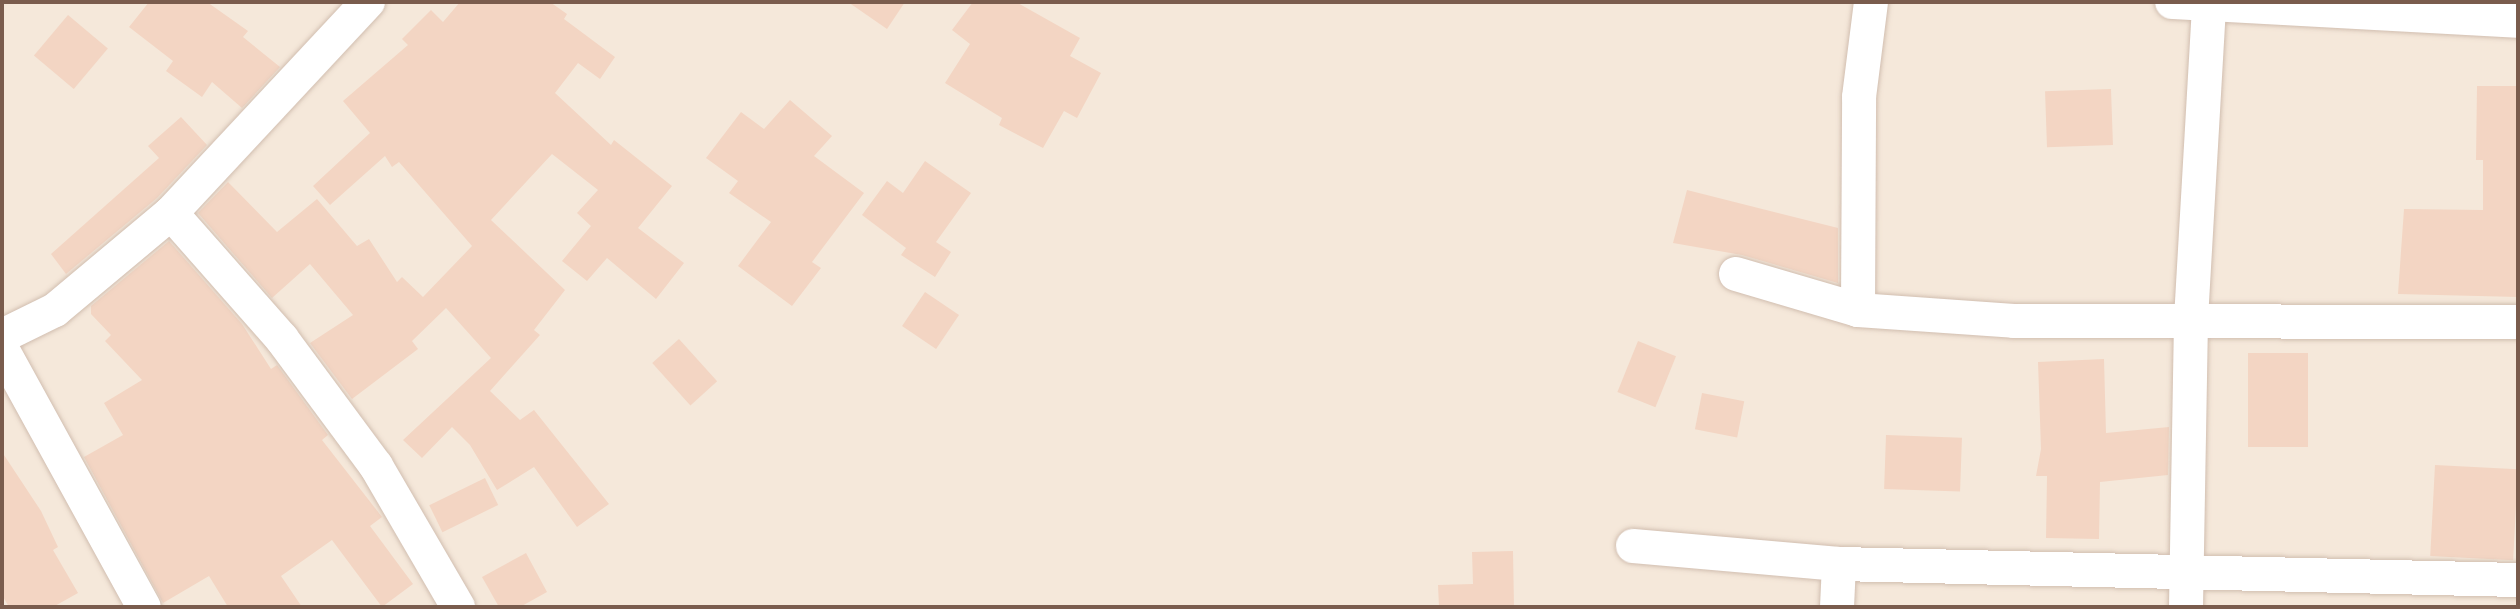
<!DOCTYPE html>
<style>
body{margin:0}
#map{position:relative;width:2520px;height:609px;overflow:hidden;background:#fdf6ec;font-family:"Archivo Narrow",sans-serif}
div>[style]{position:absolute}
.residential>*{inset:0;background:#f5e8da;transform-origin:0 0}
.building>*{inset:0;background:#f3d5c3;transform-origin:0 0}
.roads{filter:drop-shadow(0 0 2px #d1beb0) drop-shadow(0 0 2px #d1beb0)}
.street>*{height:34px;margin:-17px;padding:0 17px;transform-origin:17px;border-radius:17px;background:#fff}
span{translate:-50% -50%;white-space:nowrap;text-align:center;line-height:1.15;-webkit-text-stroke:6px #fffaf3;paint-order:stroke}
.frame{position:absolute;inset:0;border:4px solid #7a5c4d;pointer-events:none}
</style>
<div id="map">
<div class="residential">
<div style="left:2px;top:2px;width:2516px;height:605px"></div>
</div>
<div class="building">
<div style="clip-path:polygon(149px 2px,207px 2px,248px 31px,243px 37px,280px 67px,242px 108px,212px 82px,202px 97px,166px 71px,173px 61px,129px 27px)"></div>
<div style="clip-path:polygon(460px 2px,550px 2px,567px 14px,564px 19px,615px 57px,600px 79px,578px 63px,555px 93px,611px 145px,614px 140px,672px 186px,638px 228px,684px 263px,656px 299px,607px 258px,587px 281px,562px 261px,591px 226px,577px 213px,598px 190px,552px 154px,491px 220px,565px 290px,534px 330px,540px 335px,490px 391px,520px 420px,534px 410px,609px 504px,577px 527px,534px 467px,497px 490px,470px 445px,452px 427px,422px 458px,403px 440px,491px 358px,446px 308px,412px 341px,418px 349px,352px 399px,310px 343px,353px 315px,310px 264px,272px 298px,198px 213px,228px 182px,277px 232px,317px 199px,357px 246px,369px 239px,397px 282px,402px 277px,423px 297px,472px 246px,399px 162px,392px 167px,385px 156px,330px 205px,313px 186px,370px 133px,343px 101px,408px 45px,402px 39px,431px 10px,443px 22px)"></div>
<div style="clip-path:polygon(848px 2px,905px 2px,887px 29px)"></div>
<div style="clip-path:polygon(973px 2px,1016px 2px,1080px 38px,1070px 56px,1101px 73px,1077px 118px,1064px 111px,1043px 148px,999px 125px,1002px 118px,945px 83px,970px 44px,952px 30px)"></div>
<div style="left:68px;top:15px;width:52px;height:53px;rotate:40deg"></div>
<div style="clip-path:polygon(2477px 86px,2518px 86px,2518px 297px,2398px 294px,2404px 209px,2483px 210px,2483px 160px,2476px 160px)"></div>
<div style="left:2111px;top:89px;width:56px;height:66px;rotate:88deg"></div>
<div style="clip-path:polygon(790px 100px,832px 136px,814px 156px,864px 193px,812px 262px,821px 268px,792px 306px,738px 266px,771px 222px,729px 193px,738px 181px,706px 158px,741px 112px,764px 129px)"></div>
<div style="clip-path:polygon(181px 117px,207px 145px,157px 198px,66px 274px,51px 254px,159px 158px,148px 146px)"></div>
<div style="clip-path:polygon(925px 161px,971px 193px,936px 242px,951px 252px,935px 277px,901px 255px,906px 248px,862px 215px,887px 181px,903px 193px)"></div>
<div style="clip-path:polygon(1687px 190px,1838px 228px,1838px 283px,1742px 255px,1673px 243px)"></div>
<div style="clip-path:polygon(169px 241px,242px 324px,271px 369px,277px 365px,328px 435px,322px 440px,382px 517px,370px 526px,413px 584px,382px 607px,332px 540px,281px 576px,302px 607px,228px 607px,209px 576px,163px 603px,84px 457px,123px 435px,104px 403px,142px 380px,105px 341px,111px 335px,91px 314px,91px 306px)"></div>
<div style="left:925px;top:292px;width:41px;height:41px;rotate:34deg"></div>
<div style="left:679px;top:339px;width:57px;height:36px;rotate:48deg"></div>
<div style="left:1638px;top:341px;width:41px;height:55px;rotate:22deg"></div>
<div style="left:2248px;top:353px;width:60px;height:94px"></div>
<div style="clip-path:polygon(2104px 359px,2106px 433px,2169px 427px,2168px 475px,2100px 482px,2099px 539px,2046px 538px,2047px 476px,2036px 476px,2041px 449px,2038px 362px)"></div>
<div style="left:1702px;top:393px;width:43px;height:37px;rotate:11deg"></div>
<div style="left:1886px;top:435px;width:76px;height:54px;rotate:2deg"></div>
<div style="clip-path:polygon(2px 452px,41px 511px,58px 547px,53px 550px,78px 593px,53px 607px,9px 607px,2px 595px)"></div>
<div style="left:2435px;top:465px;width:83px;height:91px;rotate:3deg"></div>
<div style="left:485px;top:478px;width:30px;height:62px;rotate:64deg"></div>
<div style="clip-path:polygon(1513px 551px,1514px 607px,1439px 607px,1438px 585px,1473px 584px,1472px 552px)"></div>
<div style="clip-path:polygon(526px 553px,547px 592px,520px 607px,499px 607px,482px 577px)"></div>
</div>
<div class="roads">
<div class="street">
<div style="left:2172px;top:2px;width:347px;rotate:3.1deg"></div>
<div style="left:171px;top:213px;width:168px;rotate:48.6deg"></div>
<div style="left:282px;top:339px;width:158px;rotate:53.5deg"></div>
<div style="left:376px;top:466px;width:163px;rotate:59.8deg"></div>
<div style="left:1736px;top:274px;width:127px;rotate:16.4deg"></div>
<div style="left:1858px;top:310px;width:156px;rotate:4deg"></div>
<div style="left:2014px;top:321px;width:504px;rotate:0.11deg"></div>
<div style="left:1858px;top:310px;width:213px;rotate:-89.7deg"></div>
<div style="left:1859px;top:97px;width:96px;rotate:-82.8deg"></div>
<div style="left:2px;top:336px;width:59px;rotate:-26.1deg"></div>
<div style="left:55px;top:310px;width:151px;rotate:-39.9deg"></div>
<div style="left:171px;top:213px;width:289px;rotate:-47deg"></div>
<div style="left:2px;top:349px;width:294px;rotate:61.2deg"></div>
<div style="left:1633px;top:546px;width:207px;rotate:5deg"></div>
<div style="left:1839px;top:564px;width:679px;rotate:1.35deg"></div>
<div style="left:1837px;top:607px;width:43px;rotate:-87.3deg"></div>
<div style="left:2186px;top:607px;width:288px;rotate:-89deg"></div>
<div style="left:2191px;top:319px;width:317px;rotate:-86.7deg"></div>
</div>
</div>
<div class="frame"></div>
</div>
